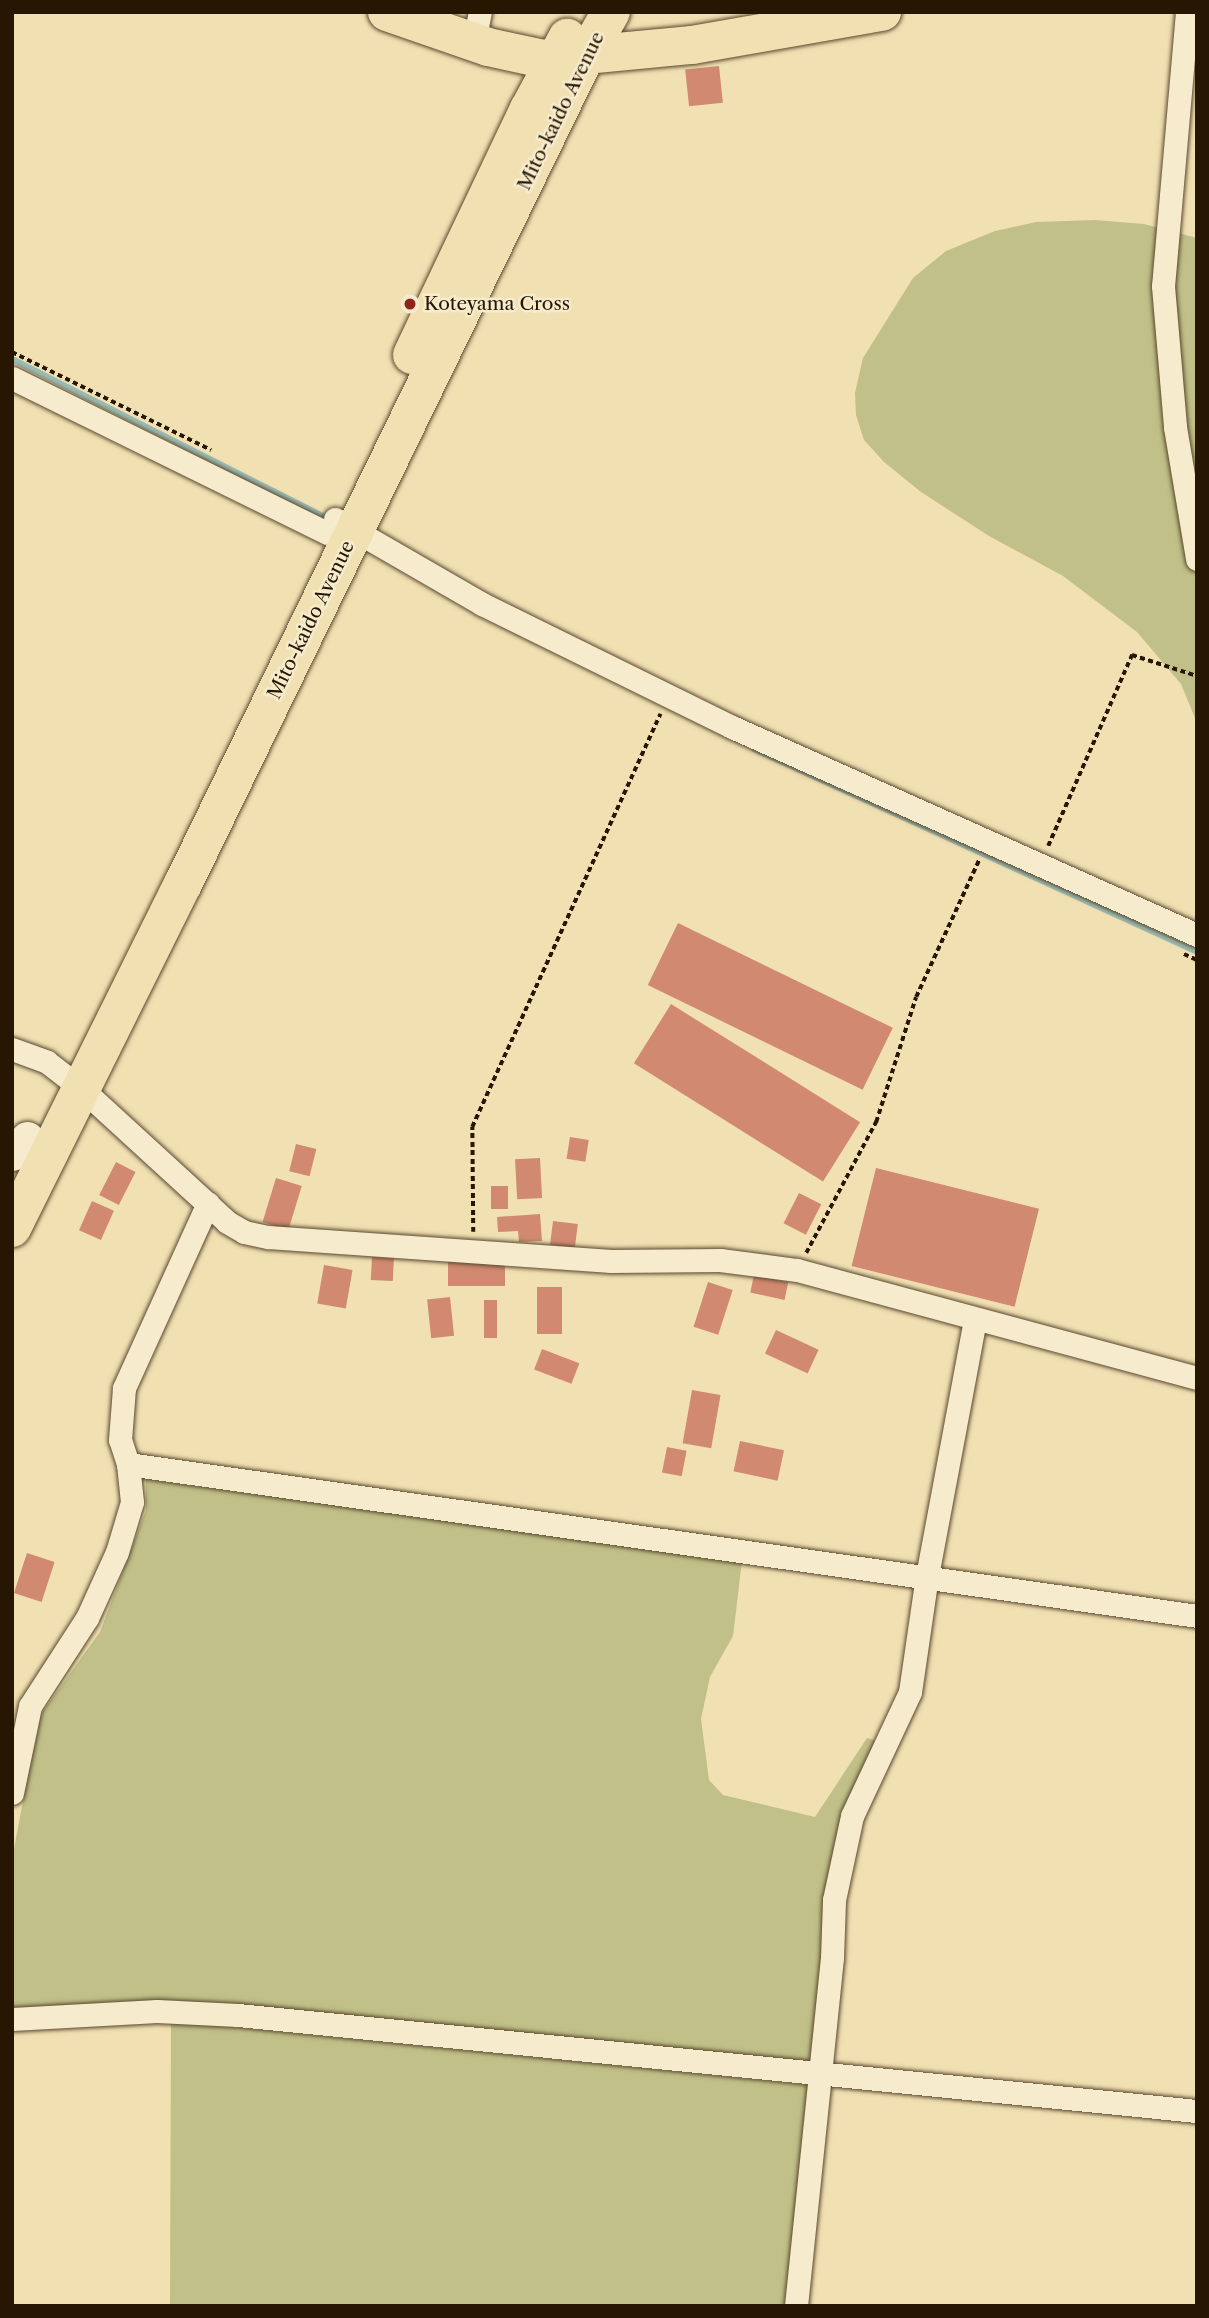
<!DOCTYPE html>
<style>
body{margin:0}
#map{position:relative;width:1209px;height:2318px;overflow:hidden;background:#f1e0b2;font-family:"Libre Caslon Text",serif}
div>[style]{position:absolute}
.green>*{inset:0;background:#c1c088}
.stream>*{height:6px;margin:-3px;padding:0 3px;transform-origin:3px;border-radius:3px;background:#9cbcb3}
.building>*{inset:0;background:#d18a71;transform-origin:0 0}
.path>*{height:3.5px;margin-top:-1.75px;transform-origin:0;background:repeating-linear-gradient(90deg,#261602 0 5px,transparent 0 8.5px)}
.roads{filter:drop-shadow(0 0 2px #59482e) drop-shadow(0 0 2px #59482e)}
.street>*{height:23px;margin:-11.5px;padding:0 11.5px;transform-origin:11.5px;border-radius:11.5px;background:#f6ebcd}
.secondary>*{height:33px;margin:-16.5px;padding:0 16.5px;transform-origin:16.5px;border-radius:16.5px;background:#f6ebcd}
.highway>*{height:38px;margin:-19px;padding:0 19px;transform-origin:19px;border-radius:19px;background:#f1e0b2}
.dots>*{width:19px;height:19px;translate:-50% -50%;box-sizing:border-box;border:4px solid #f6ebcd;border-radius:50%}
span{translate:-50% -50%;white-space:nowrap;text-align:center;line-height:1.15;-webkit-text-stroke:5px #f6ebcd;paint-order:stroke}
.street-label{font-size:19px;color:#261602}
.poi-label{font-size:19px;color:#261602}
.left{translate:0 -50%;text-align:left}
.frame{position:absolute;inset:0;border:14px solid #261602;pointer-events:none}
</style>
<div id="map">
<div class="green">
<div style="clip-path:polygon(1095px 220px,1144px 224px,1197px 238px,1197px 723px,1181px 684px,1137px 632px,1063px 576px,989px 536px,921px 492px,884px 462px,864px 440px,856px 415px,855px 393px,863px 358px,913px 278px,946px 251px,995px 231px,1036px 222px)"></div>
<div style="clip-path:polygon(146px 1479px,742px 1561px,733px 1636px,710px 1677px,701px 1719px,709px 1780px,723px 1795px,815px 1817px,867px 1738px,880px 1742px,825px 1945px,811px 2065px,172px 2000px,12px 2010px,12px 1859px,39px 1717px,100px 1632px,146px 1510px)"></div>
<div style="clip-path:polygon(171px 2021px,809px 2085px,785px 2306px,170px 2306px)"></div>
</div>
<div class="stream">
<div style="left:12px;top:359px;width:355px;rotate:26.8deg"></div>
<div style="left:754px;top:749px;width:487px;rotate:24.6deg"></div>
</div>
<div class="building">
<div style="left:719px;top:66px;width:37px;height:34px;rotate:84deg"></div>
<div style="left:678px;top:923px;width:239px;height:69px;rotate:26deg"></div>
<div style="left:671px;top:1004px;width:223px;height:70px;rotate:32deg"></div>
<div style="left:570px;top:1137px;width:19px;height:22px;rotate:9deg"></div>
<div style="left:296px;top:1144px;width:21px;height:28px;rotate:14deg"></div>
<div style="left:540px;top:1158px;width:40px;height:25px;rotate:87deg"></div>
<div style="left:116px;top:1162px;width:22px;height:37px;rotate:27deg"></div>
<div style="left:876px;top:1168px;width:168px;height:101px;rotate:14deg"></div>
<div style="left:276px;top:1178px;width:27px;height:46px;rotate:17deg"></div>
<div style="left:491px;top:1186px;width:17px;height:23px"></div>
<div style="left:799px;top:1193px;width:25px;height:34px;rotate:27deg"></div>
<div style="left:92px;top:1201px;width:24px;height:32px;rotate:24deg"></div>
<div style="clip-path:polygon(540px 1214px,542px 1241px,519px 1242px,518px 1231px,498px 1232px,497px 1217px)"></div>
<div style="left:553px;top:1221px;width:25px;height:24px;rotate:7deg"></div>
<div style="left:372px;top:1257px;width:22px;height:23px;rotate:3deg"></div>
<div style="left:448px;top:1261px;width:57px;height:25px"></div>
<div style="left:324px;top:1265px;width:29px;height:39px;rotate:10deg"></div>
<div style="left:754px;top:1275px;width:35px;height:18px;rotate:12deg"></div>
<div style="left:708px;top:1282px;width:26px;height:47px;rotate:18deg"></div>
<div style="left:537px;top:1287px;width:25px;height:47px"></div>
<div style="left:450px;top:1297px;width:39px;height:23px;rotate:84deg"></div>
<div style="left:484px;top:1300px;width:13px;height:38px"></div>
<div style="left:776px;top:1330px;width:47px;height:26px;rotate:25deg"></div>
<div style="left:542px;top:1349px;width:40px;height:22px;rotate:21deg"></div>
<div style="left:692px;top:1390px;width:29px;height:54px;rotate:10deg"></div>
<div style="left:740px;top:1441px;width:45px;height:31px;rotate:12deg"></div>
<div style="left:667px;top:1447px;width:20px;height:26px;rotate:11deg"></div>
<div style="left:27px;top:1553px;width:29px;height:42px;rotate:18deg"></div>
</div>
<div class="path">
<div style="left:12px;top:352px;width:222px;rotate:26.2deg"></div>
<div style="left:1048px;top:846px;width:209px;rotate:-66.3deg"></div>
<div style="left:1132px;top:655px;width:68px;rotate:17.9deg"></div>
<div style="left:1184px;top:954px;width:14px;rotate:25deg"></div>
<div style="left:473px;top:1232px;width:105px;rotate:-90.5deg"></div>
<div style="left:472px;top:1127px;width:454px;rotate:-65.5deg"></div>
<div style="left:806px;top:1253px;width:149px;rotate:-61.9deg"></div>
<div style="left:876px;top:1122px;width:131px;rotate:-72.3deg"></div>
<div style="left:916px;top:997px;width:151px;rotate:-65.3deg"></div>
</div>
<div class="roads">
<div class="street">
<div style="left:1187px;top:12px;width:275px;rotate:95deg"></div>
<div style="left:1163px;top:286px;width:142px;rotate:85.1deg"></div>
<div style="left:1175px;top:427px;width:134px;rotate:80.5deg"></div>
<div style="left:474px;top:42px;width:31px;rotate:-79deg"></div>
<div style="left:12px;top:378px;width:351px;rotate:26.2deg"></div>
<div style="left:335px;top:519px;width:170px;rotate:30deg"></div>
<div style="left:482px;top:604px;width:279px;rotate:26.2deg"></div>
<div style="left:732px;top:727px;width:509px;rotate:24.1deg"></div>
<div style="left:12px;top:1049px;width:37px;rotate:20deg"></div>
<div style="left:47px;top:1062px;width:44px;rotate:37.6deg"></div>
<div style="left:82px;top:1089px;width:197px;rotate:42.5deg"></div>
<div style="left:227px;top:1222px;width:20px;rotate:30deg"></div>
<div style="left:244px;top:1232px;width:25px;rotate:12deg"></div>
<div style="left:268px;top:1237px;width:344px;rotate:4deg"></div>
<div style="left:611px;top:1261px;width:109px;rotate:-0.5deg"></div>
<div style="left:720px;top:1260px;width:78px;rotate:7.4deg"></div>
<div style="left:797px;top:1270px;width:414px;rotate:15.1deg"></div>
<div style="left:128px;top:1464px;width:1080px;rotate:8.09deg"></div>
<div style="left:12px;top:1793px;width:89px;rotate:-78.3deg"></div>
<div style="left:30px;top:1706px;width:105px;rotate:-57.1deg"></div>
<div style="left:87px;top:1618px;width:72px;rotate:-65.6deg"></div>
<div style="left:117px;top:1552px;width:52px;rotate:-73.3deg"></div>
<div style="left:132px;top:1502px;width:38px;rotate:-96deg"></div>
<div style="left:128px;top:1464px;width:25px;rotate:-108deg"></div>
<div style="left:120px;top:1440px;width:52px;rotate:-85.6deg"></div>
<div style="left:124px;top:1388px;width:203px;rotate:-65.6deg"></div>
<div style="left:12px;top:2019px;width:145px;rotate:-3.2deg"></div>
<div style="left:157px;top:2011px;width:81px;rotate:2.8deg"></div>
<div style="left:238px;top:2015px;width:964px;rotate:5.72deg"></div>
<div style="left:796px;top:2306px;width:350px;rotate:-84.1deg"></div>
<div style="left:832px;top:1958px;width:58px;rotate:-88deg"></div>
<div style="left:834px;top:1900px;width:86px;rotate:-77.9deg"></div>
<div style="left:852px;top:1816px;width:137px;rotate:-64.9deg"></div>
<div style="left:910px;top:1692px;width:117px;rotate:-81.7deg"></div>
<div style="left:927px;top:1576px;width:261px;rotate:-79.4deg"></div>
</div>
<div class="secondary">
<div style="left:12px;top:1154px;width:22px;rotate:-47deg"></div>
</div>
<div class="highway">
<div style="left:387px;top:12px;width:107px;rotate:19.1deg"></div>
<div style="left:488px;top:47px;width:56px;rotate:12.3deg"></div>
<div style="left:543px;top:59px;width:150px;rotate:-5.4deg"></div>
<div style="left:692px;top:45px;width:193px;rotate:-9.9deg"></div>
<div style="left:412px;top:355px;width:272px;rotate:-64.6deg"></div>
<div style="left:529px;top:109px;width:81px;rotate:-61.8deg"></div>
<div style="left:12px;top:1228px;width:384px;rotate:-63.6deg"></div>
<div style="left:183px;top:884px;width:920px;rotate:-64.08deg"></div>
<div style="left:585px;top:57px;width:52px;rotate:-60deg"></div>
</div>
</div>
<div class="dots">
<div style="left:410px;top:304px;background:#8f2418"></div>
</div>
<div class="street-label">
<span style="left:561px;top:111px;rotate:-64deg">Mito-kaido Avenue</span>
<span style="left:311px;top:620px;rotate:-64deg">Mito-kaido Avenue</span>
</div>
<div class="poi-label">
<span class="left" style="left:424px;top:304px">Koteyama Cross</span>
</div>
<div class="frame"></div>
</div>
